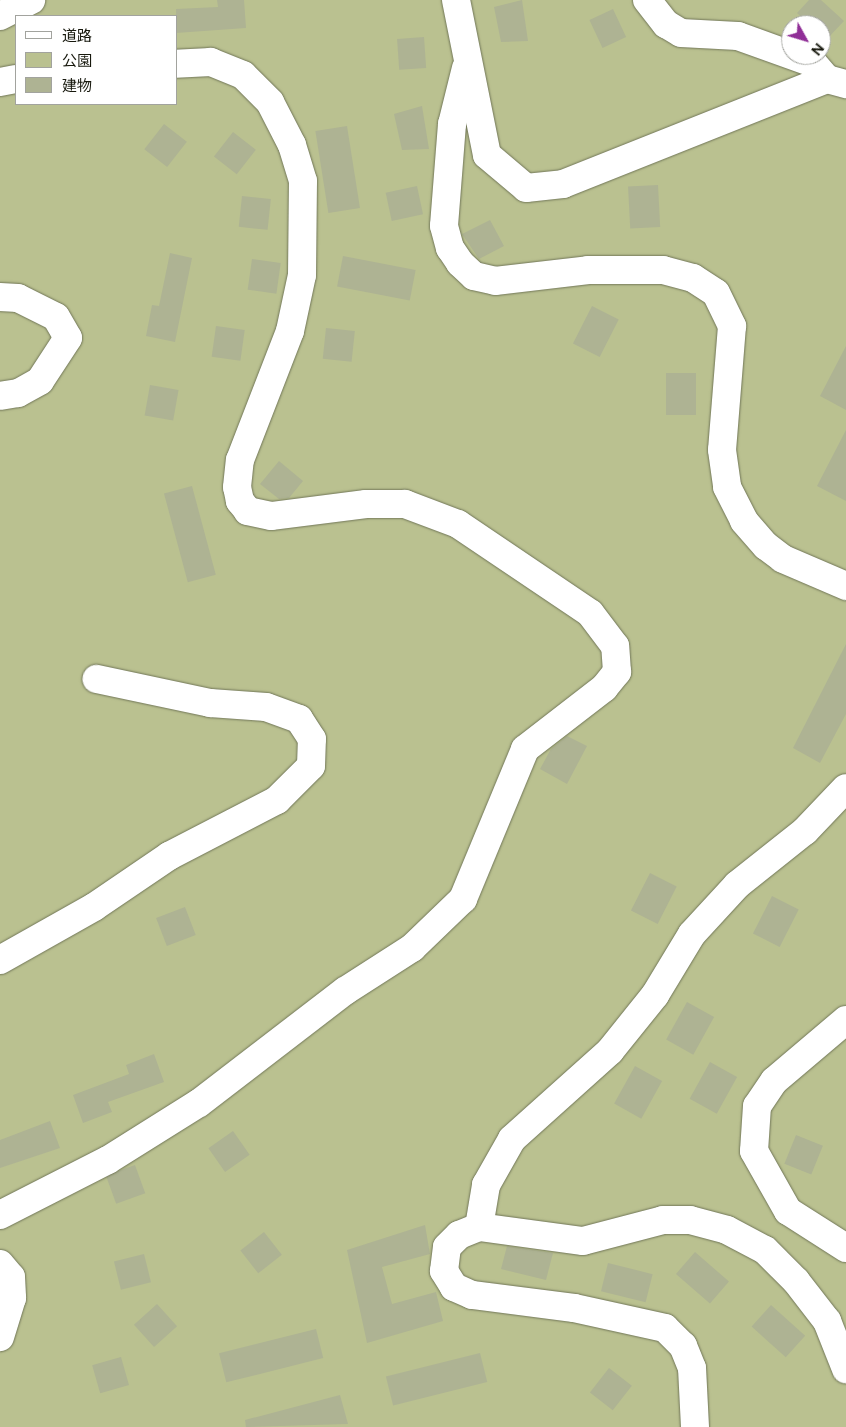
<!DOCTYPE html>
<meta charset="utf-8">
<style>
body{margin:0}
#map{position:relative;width:846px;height:1427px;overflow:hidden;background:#dde2c1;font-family:Figtree,"Noto Sans JP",sans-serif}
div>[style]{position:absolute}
.green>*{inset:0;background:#bac190}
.building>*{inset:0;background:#aeb393;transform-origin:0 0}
.roads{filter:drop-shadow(0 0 1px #717658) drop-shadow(0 0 1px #717658)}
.minor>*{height:28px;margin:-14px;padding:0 14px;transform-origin:14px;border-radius:14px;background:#fff}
span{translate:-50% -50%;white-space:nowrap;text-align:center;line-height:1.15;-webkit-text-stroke:4px #fff;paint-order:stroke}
.legend{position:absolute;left:15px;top:15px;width:162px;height:90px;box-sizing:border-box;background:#fff;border:1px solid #a2a39e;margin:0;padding:6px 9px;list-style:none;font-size:15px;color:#17180d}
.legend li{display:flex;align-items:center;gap:10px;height:25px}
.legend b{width:25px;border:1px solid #a2a39e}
.north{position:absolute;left:781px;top:15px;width:50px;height:50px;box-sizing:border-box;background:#fff;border:1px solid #a2a39e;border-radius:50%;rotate:129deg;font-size:14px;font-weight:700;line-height:20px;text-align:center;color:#17180d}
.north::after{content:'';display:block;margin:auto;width:18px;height:22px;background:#902f97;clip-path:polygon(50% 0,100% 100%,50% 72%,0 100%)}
</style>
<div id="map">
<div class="green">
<div style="clip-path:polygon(evenodd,0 0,846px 0,846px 1427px,0 1427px,0 0,16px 16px,176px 16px,176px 104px,16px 104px,16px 16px,0 0,791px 25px,821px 25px,821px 55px,791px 55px,791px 25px)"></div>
</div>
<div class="building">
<div style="clip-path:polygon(217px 0,244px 0,246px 28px,176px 33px,176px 9px,218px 7px)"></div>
<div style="clip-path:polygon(522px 0,528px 41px,501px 42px,494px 7px)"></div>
<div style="clip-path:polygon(809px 0,821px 0,844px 21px,826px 40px,821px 25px,810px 25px,797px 13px)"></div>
<div style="left:613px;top:9px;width:31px;height:26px;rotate:65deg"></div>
<div style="left:424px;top:37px;width:31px;height:27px;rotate:86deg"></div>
<div style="clip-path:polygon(422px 106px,429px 149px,402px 150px,394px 114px)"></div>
<div style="left:164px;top:124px;width:29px;height:32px;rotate:38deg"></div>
<div style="left:347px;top:126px;width:83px;height:32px;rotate:81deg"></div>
<div style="left:233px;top:132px;width:29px;height:31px;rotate:38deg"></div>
<div style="left:658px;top:185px;width:42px;height:30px;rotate:87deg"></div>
<div style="left:417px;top:186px;width:29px;height:32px;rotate:78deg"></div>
<div style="left:242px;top:196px;width:29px;height:31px;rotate:6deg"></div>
<div style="clip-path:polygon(490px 220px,504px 246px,479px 259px,462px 234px)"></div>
<div style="clip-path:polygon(170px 253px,192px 258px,175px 342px,146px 336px,152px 305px,159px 306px)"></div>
<div style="left:343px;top:256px;width:74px;height:31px;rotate:11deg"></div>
<div style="left:252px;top:259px;width:29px;height:31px;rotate:8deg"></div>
<div style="left:592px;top:306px;width:30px;height:42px;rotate:27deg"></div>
<div style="left:216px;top:326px;width:29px;height:31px;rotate:8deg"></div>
<div style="left:326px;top:328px;width:29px;height:31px;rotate:6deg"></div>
<div style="clip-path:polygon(846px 346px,846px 410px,820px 396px)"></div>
<div style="left:666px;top:373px;width:30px;height:42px"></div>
<div style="left:150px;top:385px;width:29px;height:31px;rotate:10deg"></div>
<div style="clip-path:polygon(846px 430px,846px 501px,817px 486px)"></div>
<div style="clip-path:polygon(279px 461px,303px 481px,289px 498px,279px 499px,260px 484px)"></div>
<div style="left:192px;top:486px;width:92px;height:29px;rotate:75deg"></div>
<div style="clip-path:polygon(846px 644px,846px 714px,820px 763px,793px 748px)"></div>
<div style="clip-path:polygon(567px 736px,587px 746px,567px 784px,540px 769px,551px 749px)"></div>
<div style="left:650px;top:873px;width:30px;height:42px;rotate:27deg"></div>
<div style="left:772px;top:896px;width:30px;height:42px;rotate:27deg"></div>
<div style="left:185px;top:907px;width:30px;height:31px;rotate:69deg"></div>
<div style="left:687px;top:1002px;width:31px;height:43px;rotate:29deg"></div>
<div style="clip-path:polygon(154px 1054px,164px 1082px,108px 1102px,112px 1112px,83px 1123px,73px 1095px,129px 1074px,126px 1065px)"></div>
<div style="left:710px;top:1062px;width:31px;height:42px;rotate:29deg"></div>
<div style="left:635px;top:1066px;width:31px;height:43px;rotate:29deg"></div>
<div style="clip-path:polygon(50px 1121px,60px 1148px,0 1168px,0 1140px)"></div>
<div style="left:233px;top:1131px;width:29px;height:30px;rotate:55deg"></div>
<div style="left:796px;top:1135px;width:29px;height:31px;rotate:22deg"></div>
<div style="left:135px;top:1165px;width:30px;height:31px;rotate:70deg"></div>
<div style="clip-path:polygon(425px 1225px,430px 1254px,382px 1267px,392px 1304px,436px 1292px,443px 1321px,367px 1343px,347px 1250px)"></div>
<div style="left:264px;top:1232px;width:29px;height:30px;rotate:52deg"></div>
<div style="clip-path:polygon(507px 1246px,553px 1253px,546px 1280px,501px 1269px)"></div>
<div style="left:695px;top:1252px;width:45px;height:29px;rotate:41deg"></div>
<div style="left:144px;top:1254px;width:29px;height:31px;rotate:76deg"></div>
<div style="left:608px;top:1263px;width:46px;height:29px;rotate:14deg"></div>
<div style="left:157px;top:1304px;width:30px;height:31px;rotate:48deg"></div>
<div style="left:771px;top:1305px;width:46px;height:29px;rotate:42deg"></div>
<div style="left:316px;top:1329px;width:30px;height:100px;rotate:76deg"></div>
<div style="left:480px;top:1353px;width:30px;height:97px;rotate:76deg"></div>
<div style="left:121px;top:1357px;width:29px;height:30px;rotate:74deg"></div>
<div style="left:609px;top:1368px;width:29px;height:31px;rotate:38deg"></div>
<div style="clip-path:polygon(340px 1395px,348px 1424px,246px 1427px,245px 1420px)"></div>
</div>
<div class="roads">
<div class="minor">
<div style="left:456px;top:0;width:158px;rotate:78.7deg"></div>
<div style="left:487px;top:155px;width:51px;rotate:40.2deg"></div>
<div style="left:526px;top:188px;width:37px;rotate:-6deg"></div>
<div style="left:563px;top:184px;width:284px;rotate:-21.7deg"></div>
<div style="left:827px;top:79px;width:20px;rotate:15deg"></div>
<div style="left:647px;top:0;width:31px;rotate:52deg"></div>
<div style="left:666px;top:24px;width:17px;rotate:31deg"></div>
<div style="left:681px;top:33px;width:57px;rotate:3deg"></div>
<div style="left:738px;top:36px;width:80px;rotate:19.8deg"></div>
<div style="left:813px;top:63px;width:21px;rotate:49deg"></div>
<div style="left:0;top:16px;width:35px;rotate:-27deg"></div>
<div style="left:466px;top:68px;width:58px;rotate:104deg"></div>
<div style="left:452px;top:124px;width:102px;rotate:94.5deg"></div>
<div style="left:444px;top:226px;width:23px;rotate:75deg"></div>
<div style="left:450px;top:248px;width:18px;rotate:56deg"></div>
<div style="left:460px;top:263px;width:19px;rotate:43deg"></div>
<div style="left:474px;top:276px;width:22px;rotate:13deg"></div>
<div style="left:495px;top:281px;width:94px;rotate:-6.7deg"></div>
<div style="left:588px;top:270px;width:75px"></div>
<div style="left:663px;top:270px;width:31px;rotate:15deg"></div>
<div style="left:693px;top:278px;width:27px;rotate:33deg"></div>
<div style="left:716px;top:293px;width:37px;rotate:64deg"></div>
<div style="left:732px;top:326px;width:124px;rotate:94.6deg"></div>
<div style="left:722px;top:450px;width:37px;rotate:82deg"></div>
<div style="left:727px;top:487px;width:38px;rotate:63deg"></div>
<div style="left:744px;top:521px;width:33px;rotate:49deg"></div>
<div style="left:766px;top:546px;width:21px;rotate:37deg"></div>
<div style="left:783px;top:559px;width:69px;rotate:23.2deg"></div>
<div style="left:0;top:82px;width:16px;rotate:-11deg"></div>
<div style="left:0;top:297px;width:18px;rotate:3deg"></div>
<div style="left:18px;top:298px;width:42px;rotate:26.6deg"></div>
<div style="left:56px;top:317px;width:24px;rotate:60deg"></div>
<div style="left:68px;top:338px;width:51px;rotate:123.1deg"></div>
<div style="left:40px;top:381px;width:25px;rotate:151deg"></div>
<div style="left:18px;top:393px;width:18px;rotate:171deg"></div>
<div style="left:0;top:960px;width:108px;rotate:-29.4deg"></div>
<div style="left:94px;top:907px;width:91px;rotate:-34.2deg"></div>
<div style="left:169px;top:856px;width:122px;rotate:-27.4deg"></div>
<div style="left:277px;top:800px;width:48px;rotate:-45deg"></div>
<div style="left:311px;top:766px;width:27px;rotate:-88deg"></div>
<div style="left:312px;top:739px;width:24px;rotate:-123deg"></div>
<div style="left:299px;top:719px;width:35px;rotate:-160deg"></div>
<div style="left:266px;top:707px;width:56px;rotate:-175.9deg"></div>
<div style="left:210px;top:703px;width:116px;rotate:-168deg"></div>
<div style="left:846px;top:1020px;width:94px;rotate:139.7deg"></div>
<div style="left:774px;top:1081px;width:30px;rotate:124deg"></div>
<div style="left:757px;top:1106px;width:45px;rotate:93.8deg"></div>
<div style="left:754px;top:1151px;width:69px;rotate:60.5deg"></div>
<div style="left:788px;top:1211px;width:69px;rotate:32.5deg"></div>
<div style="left:0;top:1215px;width:121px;rotate:-27deg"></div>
<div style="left:108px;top:1160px;width:107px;rotate:-32.1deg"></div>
<div style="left:199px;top:1103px;width:184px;rotate:-37.5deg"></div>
<div style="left:345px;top:991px;width:80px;rotate:-32.7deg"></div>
<div style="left:412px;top:948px;width:71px;rotate:-43.9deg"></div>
<div style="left:463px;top:899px;width:162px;rotate:-67.5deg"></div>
<div style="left:525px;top:749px;width:100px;rotate:-37.7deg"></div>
<div style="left:604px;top:688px;width:21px;rotate:-51deg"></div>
<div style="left:617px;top:672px;width:26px;rotate:-94deg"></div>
<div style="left:615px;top:646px;width:41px;rotate:-127.1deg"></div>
<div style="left:590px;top:613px;width:159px;rotate:-146deg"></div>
<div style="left:458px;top:524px;width:57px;rotate:-159.3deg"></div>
<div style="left:405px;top:504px;width:39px;rotate:180deg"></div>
<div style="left:366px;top:504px;width:96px;rotate:172.8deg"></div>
<div style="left:271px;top:516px;width:24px;rotate:-168deg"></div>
<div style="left:248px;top:511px;width:13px;rotate:-129deg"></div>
<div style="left:240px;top:501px;width:14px;rotate:-102deg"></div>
<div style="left:237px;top:487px;width:27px;rotate:-84deg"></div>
<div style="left:240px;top:460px;width:138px;rotate:-68.8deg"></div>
<div style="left:290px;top:331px;width:57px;rotate:-77.9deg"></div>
<div style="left:302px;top:275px;width:94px;rotate:-89.4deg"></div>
<div style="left:303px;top:181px;width:38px;rotate:-107deg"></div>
<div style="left:292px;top:145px;width:48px;rotate:-117.1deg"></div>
<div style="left:270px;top:102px;width:38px;rotate:-135deg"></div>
<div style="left:243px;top:75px;width:35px;rotate:-158deg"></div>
<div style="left:211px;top:62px;width:35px;rotate:177deg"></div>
<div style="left:479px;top:1227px;width:43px;rotate:-80.5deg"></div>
<div style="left:486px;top:1185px;width:53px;rotate:-60.5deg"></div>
<div style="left:512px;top:1139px;width:132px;rotate:-41.9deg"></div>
<div style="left:610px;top:1051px;width:72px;rotate:-51.2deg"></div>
<div style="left:655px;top:995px;width:71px;rotate:-58.8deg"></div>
<div style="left:692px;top:934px;width:67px;rotate:-47.4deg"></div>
<div style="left:737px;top:885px;width:87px;rotate:-38.5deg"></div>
<div style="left:805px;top:831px;width:59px;rotate:-46.4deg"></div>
<div style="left:0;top:1264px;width:17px;rotate:50deg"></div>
<div style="left:11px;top:1277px;width:21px;rotate:87deg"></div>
<div style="left:12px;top:1298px;width:41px;rotate:107.1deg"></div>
<div style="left:695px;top:1427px;width:59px;rotate:-92.9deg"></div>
<div style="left:692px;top:1368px;width:24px;rotate:-112deg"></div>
<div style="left:683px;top:1346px;width:25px;rotate:-135deg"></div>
<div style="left:665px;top:1328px;width:93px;rotate:-167.6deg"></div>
<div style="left:574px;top:1308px;width:103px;rotate:-172.7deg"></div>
<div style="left:472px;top:1295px;width:20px;rotate:-156deg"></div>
<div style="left:454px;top:1287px;width:19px;rotate:-122deg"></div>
<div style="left:444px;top:1271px;width:24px;rotate:-83deg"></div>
<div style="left:447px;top:1247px;width:17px;rotate:-45deg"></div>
<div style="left:459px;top:1235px;width:22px;rotate:-22deg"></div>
<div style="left:479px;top:1227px;width:105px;rotate:7.7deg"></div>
<div style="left:583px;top:1241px;width:83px;rotate:-14.7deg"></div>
<div style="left:663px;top:1220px;width:27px"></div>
<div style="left:690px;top:1220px;width:38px;rotate:15deg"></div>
<div style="left:727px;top:1230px;width:43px;rotate:27.8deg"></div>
<div style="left:765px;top:1250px;width:44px;rotate:45deg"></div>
<div style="left:796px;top:1281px;width:51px;rotate:52.2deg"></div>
<div style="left:827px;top:1321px;width:52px;rotate:68.4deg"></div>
</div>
</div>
<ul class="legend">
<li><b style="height:6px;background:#fff"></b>道路</li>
<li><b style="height:14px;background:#bac190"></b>公園</li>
<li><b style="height:14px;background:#aeb393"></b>建物</li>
</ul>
<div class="north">N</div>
</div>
